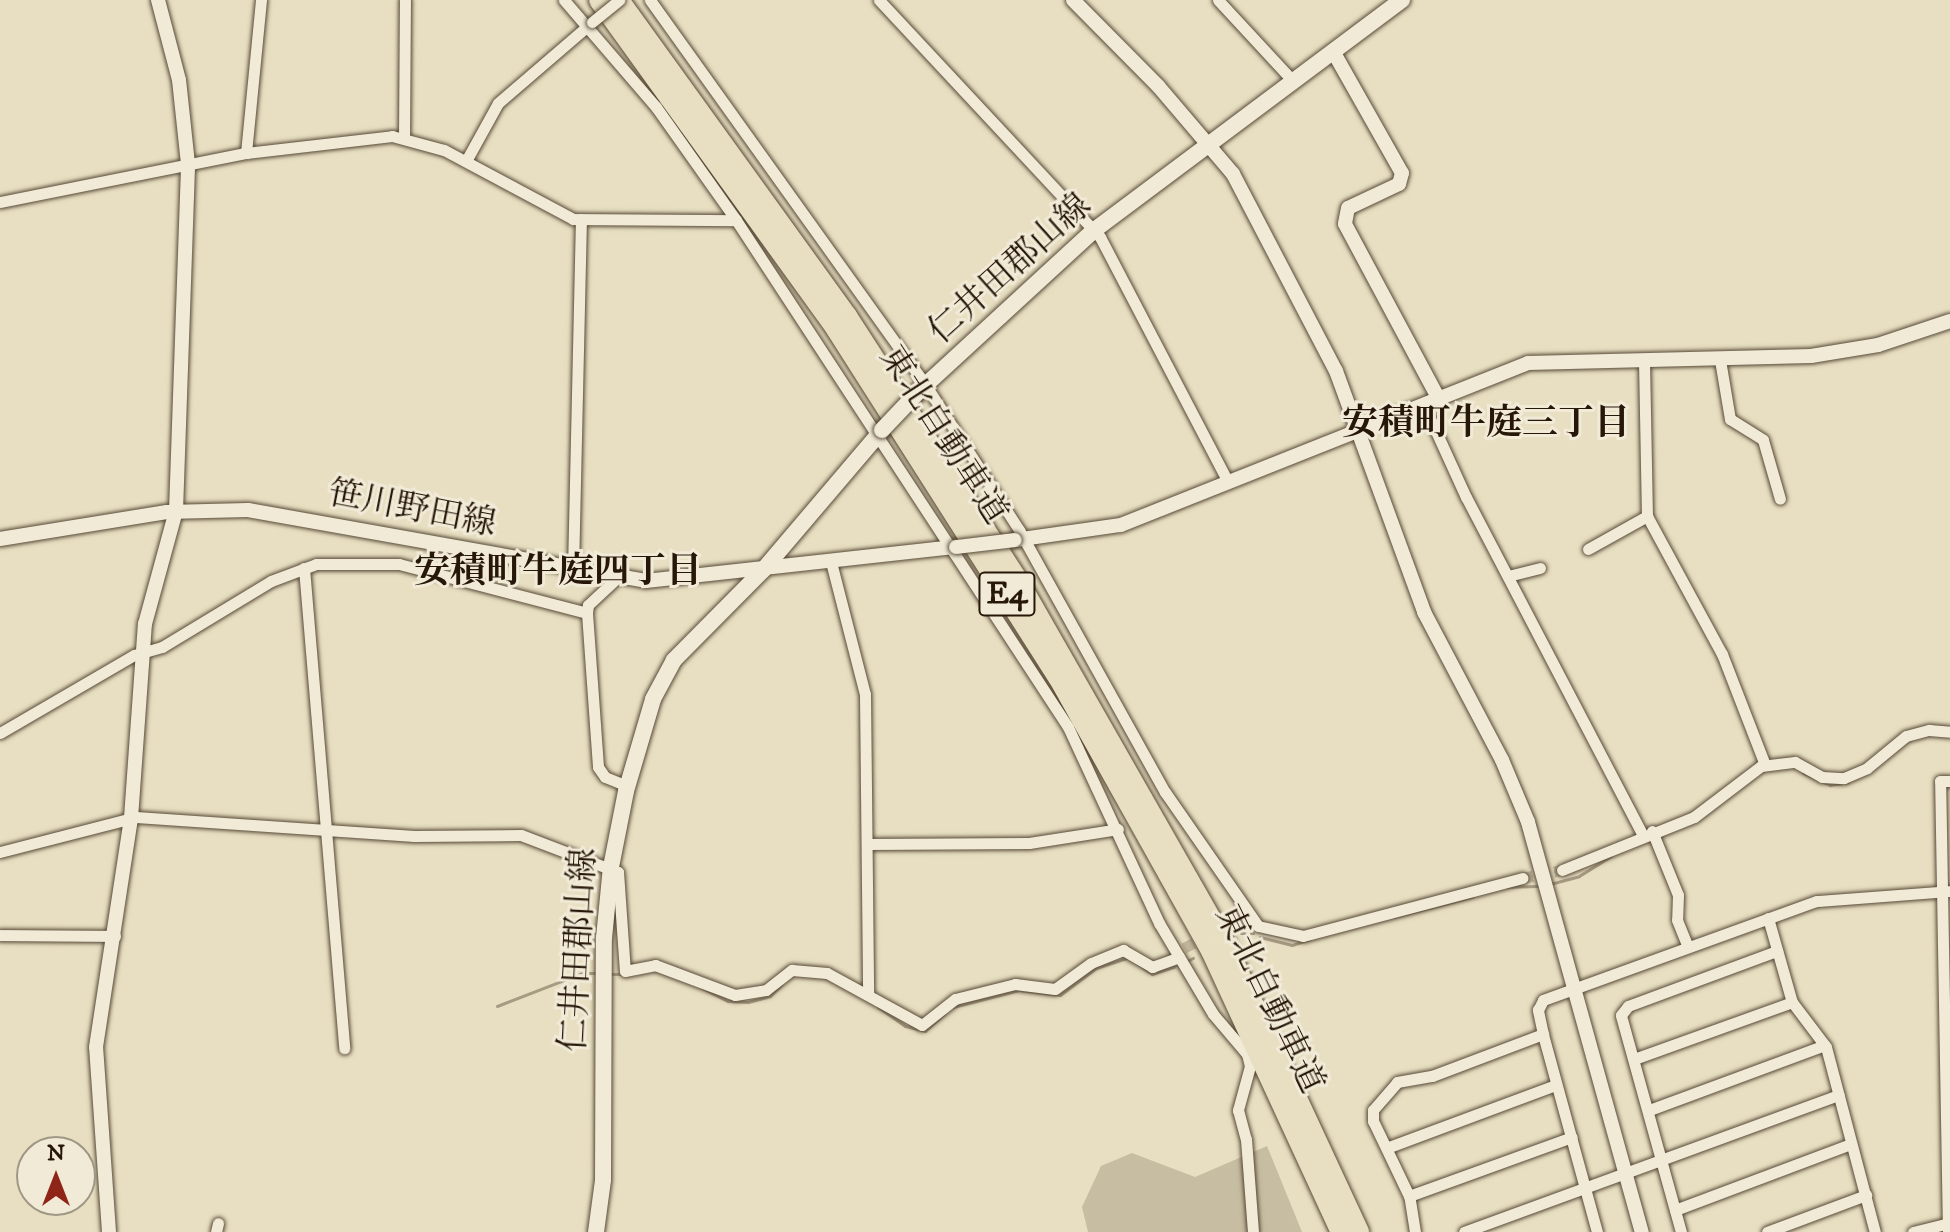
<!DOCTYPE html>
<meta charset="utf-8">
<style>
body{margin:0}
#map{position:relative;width:1950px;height:1232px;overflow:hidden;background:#e8dfc2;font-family:"IM FELL DW Pica","Noto Serif JP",serif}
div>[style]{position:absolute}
.green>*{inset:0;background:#c7bda2}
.stream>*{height:3px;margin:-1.5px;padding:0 1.5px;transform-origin:1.5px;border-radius:1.5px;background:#a69b83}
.minor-tunnel>*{height:11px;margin-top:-5.5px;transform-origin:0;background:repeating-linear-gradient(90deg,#c1b79d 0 11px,transparent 0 16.5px)}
.roads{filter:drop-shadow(0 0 2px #574936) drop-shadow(0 0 2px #574936)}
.minor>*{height:11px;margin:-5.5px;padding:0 5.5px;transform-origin:5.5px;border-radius:5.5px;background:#f0ead7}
.tertiary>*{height:14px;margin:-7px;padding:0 7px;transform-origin:7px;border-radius:7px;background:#f0ead7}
.secondary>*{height:16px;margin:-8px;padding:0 8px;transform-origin:8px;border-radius:8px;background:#f0ead7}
.motorway>*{height:20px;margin:-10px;padding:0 10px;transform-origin:10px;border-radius:10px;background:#e8dfc2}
.bridges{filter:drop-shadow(0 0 2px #574936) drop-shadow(0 0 2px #574936)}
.minor-bridge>*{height:11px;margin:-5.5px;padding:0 5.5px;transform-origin:5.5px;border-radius:5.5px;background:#f0ead7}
.tertiary-bridge>*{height:14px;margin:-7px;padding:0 7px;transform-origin:7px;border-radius:7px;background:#f0ead7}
.secondary-bridge>*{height:16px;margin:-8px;padding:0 8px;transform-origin:8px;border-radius:8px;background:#f0ead7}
span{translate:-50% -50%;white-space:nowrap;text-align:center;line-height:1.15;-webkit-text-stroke:6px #f0ead7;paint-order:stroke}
.shield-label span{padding:2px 6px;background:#f0ead7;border:2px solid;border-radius:6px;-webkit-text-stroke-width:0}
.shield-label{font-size:32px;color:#271708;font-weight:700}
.street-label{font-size:34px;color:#271708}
.neighbourhood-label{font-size:36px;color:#271708;font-weight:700}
.north{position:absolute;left:16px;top:1136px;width:80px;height:80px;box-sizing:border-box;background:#f0ead7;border:2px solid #a09684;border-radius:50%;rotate:0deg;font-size:22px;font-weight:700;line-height:32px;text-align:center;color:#271708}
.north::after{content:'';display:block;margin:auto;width:28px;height:36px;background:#8f2418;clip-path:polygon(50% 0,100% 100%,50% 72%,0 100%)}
</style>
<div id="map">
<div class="green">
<div style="clip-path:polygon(1267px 1146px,1302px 1232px,1088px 1232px,1082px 1207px,1101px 1166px,1132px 1153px,1195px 1177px)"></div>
</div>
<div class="stream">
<div style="left:1803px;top:773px;width:30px;rotate:24deg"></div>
<div style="left:1830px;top:785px;width:18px;rotate:-9deg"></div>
<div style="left:1550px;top:884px;width:30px;rotate:-15deg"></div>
<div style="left:1579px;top:876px;width:38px;rotate:-32deg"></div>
<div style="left:1506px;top:887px;width:36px;rotate:-2deg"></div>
<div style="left:1394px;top:917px;width:81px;rotate:-14.4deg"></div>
<div style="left:1241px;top:933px;width:12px"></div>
<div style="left:1260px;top:937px;width:33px;rotate:14deg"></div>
<div style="left:1292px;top:945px;width:19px;rotate:-18deg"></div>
<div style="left:1185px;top:962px;width:9px;rotate:-27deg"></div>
<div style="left:1137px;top:963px;width:19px;rotate:36deg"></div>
<div style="left:1152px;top:974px;width:23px;rotate:-18deg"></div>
<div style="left:609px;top:974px;width:24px"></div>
<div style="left:702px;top:988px;width:29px;rotate:27deg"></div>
<div style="left:728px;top:1001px;width:20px;rotate:3deg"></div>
<div style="left:748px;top:1002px;width:23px;rotate:-15deg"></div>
<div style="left:770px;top:996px;width:16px;rotate:-45deg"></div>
<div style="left:497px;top:1006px;width:91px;rotate:-21.2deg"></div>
<div style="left:582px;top:973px;width:16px"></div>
<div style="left:878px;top:1007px;width:33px;rotate:35deg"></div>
<div style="left:905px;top:1026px;width:21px;rotate:14deg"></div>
<div style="left:925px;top:1031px;width:25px;rotate:-42deg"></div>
<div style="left:953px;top:1007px;width:68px;rotate:-14.4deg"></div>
<div style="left:1019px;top:990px;width:41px;rotate:7deg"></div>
<div style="left:1060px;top:995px;width:45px;rotate:-36.9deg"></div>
<div style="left:1096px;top:968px;width:33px;rotate:-18deg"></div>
</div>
<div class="minor-tunnel">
<div style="left:1522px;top:878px;width:41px;rotate:-11.3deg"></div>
<div style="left:1184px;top:948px;width:27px;rotate:-28deg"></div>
</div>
<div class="roads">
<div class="minor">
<div style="left:564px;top:0;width:141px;rotate:49.3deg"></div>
<div style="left:656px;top:107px;width:138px;rotate:54.7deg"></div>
<div style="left:736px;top:220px;width:606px;rotate:56.78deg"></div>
<div style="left:1068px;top:727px;width:216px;rotate:65.1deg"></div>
<div style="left:1159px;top:923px;width:106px;rotate:59.3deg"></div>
<div style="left:1213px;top:1014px;width:52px;rotate:49.6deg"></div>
<div style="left:1247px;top:1054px;width:12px;rotate:76deg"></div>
<div style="left:1250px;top:1066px;width:46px;rotate:105.3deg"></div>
<div style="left:1238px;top:1110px;width:30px;rotate:75deg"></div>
<div style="left:1246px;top:1139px;width:93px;rotate:85.7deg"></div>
<div style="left:650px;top:0;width:472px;rotate:54.4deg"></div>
<div style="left:925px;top:384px;width:174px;rotate:57.2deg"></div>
<div style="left:1019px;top:530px;width:300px;rotate:60.9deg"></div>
<div style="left:1165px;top:792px;width:163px;rotate:55.2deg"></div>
<div style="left:1258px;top:926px;width:46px;rotate:12.5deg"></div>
<div style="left:1303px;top:936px;width:227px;rotate:-14.8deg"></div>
<div style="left:879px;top:0;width:324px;rotate:47deg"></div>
<div style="left:1100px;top:237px;width:276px;rotate:62.4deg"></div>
<div style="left:1218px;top:0;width:112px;rotate:47.2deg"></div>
<div style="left:404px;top:137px;width:137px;rotate:-89.6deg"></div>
<div style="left:246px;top:153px;width:154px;rotate:-84.4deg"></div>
<div style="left:466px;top:161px;width:66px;rotate:-61.1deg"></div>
<div style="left:498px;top:103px;width:121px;rotate:-40.7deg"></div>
<div style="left:0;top:202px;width:251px;rotate:-11.3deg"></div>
<div style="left:246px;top:153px;width:147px;rotate:-6.6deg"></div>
<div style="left:392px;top:136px;width:54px;rotate:15.1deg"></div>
<div style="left:444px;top:150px;width:146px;rotate:28.1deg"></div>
<div style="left:573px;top:219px;width:163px;rotate:0.4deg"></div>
<div style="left:1720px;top:360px;width:60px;rotate:80.4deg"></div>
<div style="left:1730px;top:419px;width:39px;rotate:32deg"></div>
<div style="left:1763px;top:440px;width:61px;rotate:73.9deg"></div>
<div style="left:1644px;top:361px;width:155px;rotate:88.9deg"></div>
<div style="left:1647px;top:516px;width:157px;rotate:61.5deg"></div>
<div style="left:1722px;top:654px;width:119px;rotate:68.8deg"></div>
<div style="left:1424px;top:405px;width:101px;rotate:65.5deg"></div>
<div style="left:1466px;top:497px;width:382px;rotate:62.4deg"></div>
<div style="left:1588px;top:549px;width:68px;rotate:-29.2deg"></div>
<div style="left:831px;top:562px;width:136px;rotate:75.6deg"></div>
<div style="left:865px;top:694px;width:298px;rotate:89.4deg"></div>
<div style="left:304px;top:568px;width:482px;rotate:85.2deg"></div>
<div style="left:573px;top:570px;width:351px;rotate:-88.7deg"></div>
<div style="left:1508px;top:576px;width:33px;rotate:-14deg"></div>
<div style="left:617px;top:578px;width:40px;rotate:137deg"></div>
<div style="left:588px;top:605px;width:8px;rotate:97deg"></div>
<div style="left:587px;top:613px;width:154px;rotate:85.9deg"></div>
<div style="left:598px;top:767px;width:12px;rotate:55deg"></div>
<div style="left:605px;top:777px;width:24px;rotate:22deg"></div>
<div style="left:0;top:733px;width:155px;rotate:-30.2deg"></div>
<div style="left:134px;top:655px;width:29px;rotate:-16deg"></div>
<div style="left:162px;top:647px;width:127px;rotate:-31.2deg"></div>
<div style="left:271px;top:581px;width:48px;rotate:-20.7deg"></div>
<div style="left:316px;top:564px;width:83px"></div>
<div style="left:399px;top:564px;width:194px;rotate:14.6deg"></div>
<div style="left:1652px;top:831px;width:69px;rotate:67.9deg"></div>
<div style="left:1678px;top:895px;width:25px;rotate:92deg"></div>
<div style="left:1677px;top:920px;width:29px;rotate:68deg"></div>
<div style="left:868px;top:844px;width:161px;rotate:-0.4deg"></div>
<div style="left:1029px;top:843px;width:90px;rotate:-8.9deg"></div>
<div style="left:0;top:852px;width:140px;rotate:-14.4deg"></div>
<div style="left:136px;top:817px;width:279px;rotate:3.9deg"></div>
<div style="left:414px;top:836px;width:107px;rotate:-0.5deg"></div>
<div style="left:521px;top:835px;width:104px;rotate:20.9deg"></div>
<div style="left:618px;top:872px;width:99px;rotate:86deg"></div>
<div style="left:625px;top:971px;width:31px;rotate:-11deg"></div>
<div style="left:655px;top:965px;width:85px;rotate:20.6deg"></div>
<div style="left:735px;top:995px;width:31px;rotate:-9deg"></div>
<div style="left:766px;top:990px;width:33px;rotate:-38deg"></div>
<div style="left:792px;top:970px;width:35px;rotate:5deg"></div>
<div style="left:827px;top:973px;width:108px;rotate:28.7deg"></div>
<div style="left:922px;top:1025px;width:42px;rotate:-38.2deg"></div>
<div style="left:955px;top:999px;width:62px;rotate:-14deg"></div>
<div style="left:1015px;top:984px;width:40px;rotate:7.1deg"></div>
<div style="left:1055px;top:989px;width:44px;rotate:-35.8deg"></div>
<div style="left:1091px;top:963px;width:35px;rotate:-22deg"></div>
<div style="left:1123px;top:950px;width:34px;rotate:30deg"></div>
<div style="left:1152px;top:967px;width:29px;rotate:-20deg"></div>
<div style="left:1562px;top:870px;width:142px;rotate:-21.9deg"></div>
<div style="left:1694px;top:817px;width:84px;rotate:-37.3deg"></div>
<div style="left:1761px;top:766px;width:34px;rotate:-7deg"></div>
<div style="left:1795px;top:762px;width:31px;rotate:29deg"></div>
<div style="left:1822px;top:777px;width:22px;rotate:3deg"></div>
<div style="left:1844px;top:778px;width:25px;rotate:-23deg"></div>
<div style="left:1867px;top:768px;width:50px;rotate:-39.4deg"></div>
<div style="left:1906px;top:736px;width:24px;rotate:-15deg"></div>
<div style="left:1929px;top:730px;width:21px;rotate:5deg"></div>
<div style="left:1768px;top:918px;width:87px;rotate:74.1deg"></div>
<div style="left:1792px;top:1002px;width:56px;rotate:52.9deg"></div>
<div style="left:1826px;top:1047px;width:191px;rotate:75.2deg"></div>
<div style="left:1229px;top:924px;width:21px;rotate:-28deg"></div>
<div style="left:0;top:935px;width:115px;rotate:0.5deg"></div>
<div style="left:1634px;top:1059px;width:168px;rotate:-19.8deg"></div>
<div style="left:1652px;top:1109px;width:184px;rotate:-20.3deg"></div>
<div style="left:1389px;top:1147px;width:178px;rotate:-20.4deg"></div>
<div style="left:1409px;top:1196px;width:173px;rotate:-19.9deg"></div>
<div style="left:1675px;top:1210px;width:188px;rotate:-20.6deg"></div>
<div style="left:216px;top:1232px;width:9px;rotate:-77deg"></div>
<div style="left:1415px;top:1232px;width:36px;rotate:-99deg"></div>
<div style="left:1409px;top:1196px;width:83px;rotate:-115.6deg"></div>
<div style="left:1373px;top:1121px;width:11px;rotate:-90deg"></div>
<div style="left:1373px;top:1110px;width:37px;rotate:-49deg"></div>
<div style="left:1397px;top:1082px;width:36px;rotate:-10deg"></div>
<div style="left:1432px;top:1076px;width:119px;rotate:-20.7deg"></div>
<div style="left:1464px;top:1232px;width:399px;rotate:-20.1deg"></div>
<div style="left:1597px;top:1232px;width:205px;rotate:-105.3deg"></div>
<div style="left:1543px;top:1034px;width:25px;rotate:-102deg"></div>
<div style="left:1538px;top:1010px;width:11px;rotate:-63deg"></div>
<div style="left:1543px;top:1000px;width:291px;rotate:-19.9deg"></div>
<div style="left:1817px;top:901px;width:133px;rotate:-4.3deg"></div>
<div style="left:1681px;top:1232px;width:225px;rotate:-105.5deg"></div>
<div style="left:1621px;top:1015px;width:11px;rotate:-52deg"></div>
<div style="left:1628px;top:1006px;width:159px;rotate:-20.3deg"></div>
<div style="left:1767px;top:1232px;width:106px;rotate:-20.5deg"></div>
<div style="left:1913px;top:1232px;width:38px;rotate:-14deg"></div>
<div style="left:1948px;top:1232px;width:451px;rotate:-91deg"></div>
<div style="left:1940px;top:781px;width:10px"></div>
</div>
<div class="tertiary">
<div style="left:1073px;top:0;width:122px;rotate:45.3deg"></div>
<div style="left:1159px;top:87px;width:114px;rotate:49.6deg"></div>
<div style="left:1233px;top:174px;width:222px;rotate:62.4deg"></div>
<div style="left:1336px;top:371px;width:257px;rotate:69.9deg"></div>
<div style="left:1424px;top:612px;width:167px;rotate:62.2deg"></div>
<div style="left:1502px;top:760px;width:67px;rotate:67.2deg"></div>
<div style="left:1528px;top:822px;width:426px;rotate:74.5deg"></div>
<div style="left:1334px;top:53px;width:138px;rotate:60.5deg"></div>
<div style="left:1402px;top:173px;width:11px;rotate:105deg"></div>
<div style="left:1399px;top:184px;width:56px;rotate:154.8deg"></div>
<div style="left:1348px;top:208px;width:16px;rotate:101deg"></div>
<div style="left:1345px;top:224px;width:199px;rotate:61.8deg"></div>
<div style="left:0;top:539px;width:169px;rotate:-9.2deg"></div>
<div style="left:167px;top:512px;width:81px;rotate:-1.4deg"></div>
<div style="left:248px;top:510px;width:404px;rotate:10.1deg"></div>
<div style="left:646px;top:581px;width:312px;rotate:-6.3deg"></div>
<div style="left:1015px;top:540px;width:107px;rotate:-8.1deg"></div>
<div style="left:1121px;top:525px;width:438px;rotate:-21.7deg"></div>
<div style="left:1528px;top:363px;width:283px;rotate:-1.4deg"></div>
<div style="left:1811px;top:356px;width:68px;rotate:-9.3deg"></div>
<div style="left:1878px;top:345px;width:76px;rotate:-18.4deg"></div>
<div style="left:109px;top:1232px;width:185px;rotate:-94deg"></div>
<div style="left:96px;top:1047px;width:232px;rotate:-81.3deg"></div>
<div style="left:131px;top:818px;width:195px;rotate:-85.9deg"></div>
<div style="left:145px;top:624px;width:117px;rotate:-74.7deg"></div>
<div style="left:176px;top:511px;width:347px;rotate:-88deg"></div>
<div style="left:188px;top:164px;width:84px;rotate:-96.1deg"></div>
<div style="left:179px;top:80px;width:83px;rotate:-104.7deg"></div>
</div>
<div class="secondary">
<div style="left:918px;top:392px;width:238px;rotate:-42.6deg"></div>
<div style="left:1093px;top:231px;width:386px;rotate:-36.8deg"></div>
<div style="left:596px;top:1232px;width:52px;rotate:-82.3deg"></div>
<div style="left:603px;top:1180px;width:242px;rotate:-89.8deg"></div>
<div style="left:604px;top:938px;width:71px;rotate:-84.4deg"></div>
<div style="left:611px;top:867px;width:77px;rotate:-78.8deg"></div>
<div style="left:626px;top:791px;width:96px;rotate:-73.6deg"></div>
<div style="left:653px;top:699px;width:44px;rotate:-61.7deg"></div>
<div style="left:674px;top:660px;width:127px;rotate:-45.3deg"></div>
<div style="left:763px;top:570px;width:184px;rotate:-49.6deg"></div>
</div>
<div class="motorway">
<div style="left:599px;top:0;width:405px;rotate:54.2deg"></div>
<div style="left:836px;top:329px;width:413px;rotate:57.5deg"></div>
<div style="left:1058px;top:677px;width:314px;rotate:60.8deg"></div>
<div style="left:1211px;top:951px;width:310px;rotate:65.2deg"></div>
<div style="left:619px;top:0;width:390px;rotate:54.2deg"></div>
<div style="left:847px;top:316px;width:317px;rotate:57.1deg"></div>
<div style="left:1019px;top:582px;width:416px;rotate:60.3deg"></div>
<div style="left:1225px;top:943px;width:319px;rotate:65.1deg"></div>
</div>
</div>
<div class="bridges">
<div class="minor-bridge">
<div style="left:592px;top:22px;width:35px;rotate:-39deg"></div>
</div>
<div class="tertiary-bridge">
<div style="left:956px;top:547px;width:59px;rotate:-6.8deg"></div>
</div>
<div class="secondary-bridge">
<div style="left:882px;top:430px;width:52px;rotate:-46.5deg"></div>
</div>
</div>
<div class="shield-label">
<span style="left:1007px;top:594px">E4</span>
</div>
<div class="street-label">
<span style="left:1010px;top:269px;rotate:-42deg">仁井田郡山線</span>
<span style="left:943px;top:435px;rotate:57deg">東北自動車道</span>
<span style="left:412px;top:509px;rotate:11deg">笹川野田線</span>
<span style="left:579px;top:950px;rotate:-87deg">仁井田郡山線</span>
<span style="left:1269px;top:999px;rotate:64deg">東北自動車道</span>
</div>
<div class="neighbourhood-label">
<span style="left:1486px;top:424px">安積町牛庭三丁目</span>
<span style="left:558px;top:572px">安積町牛庭四丁目</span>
</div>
<div class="north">N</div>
</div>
